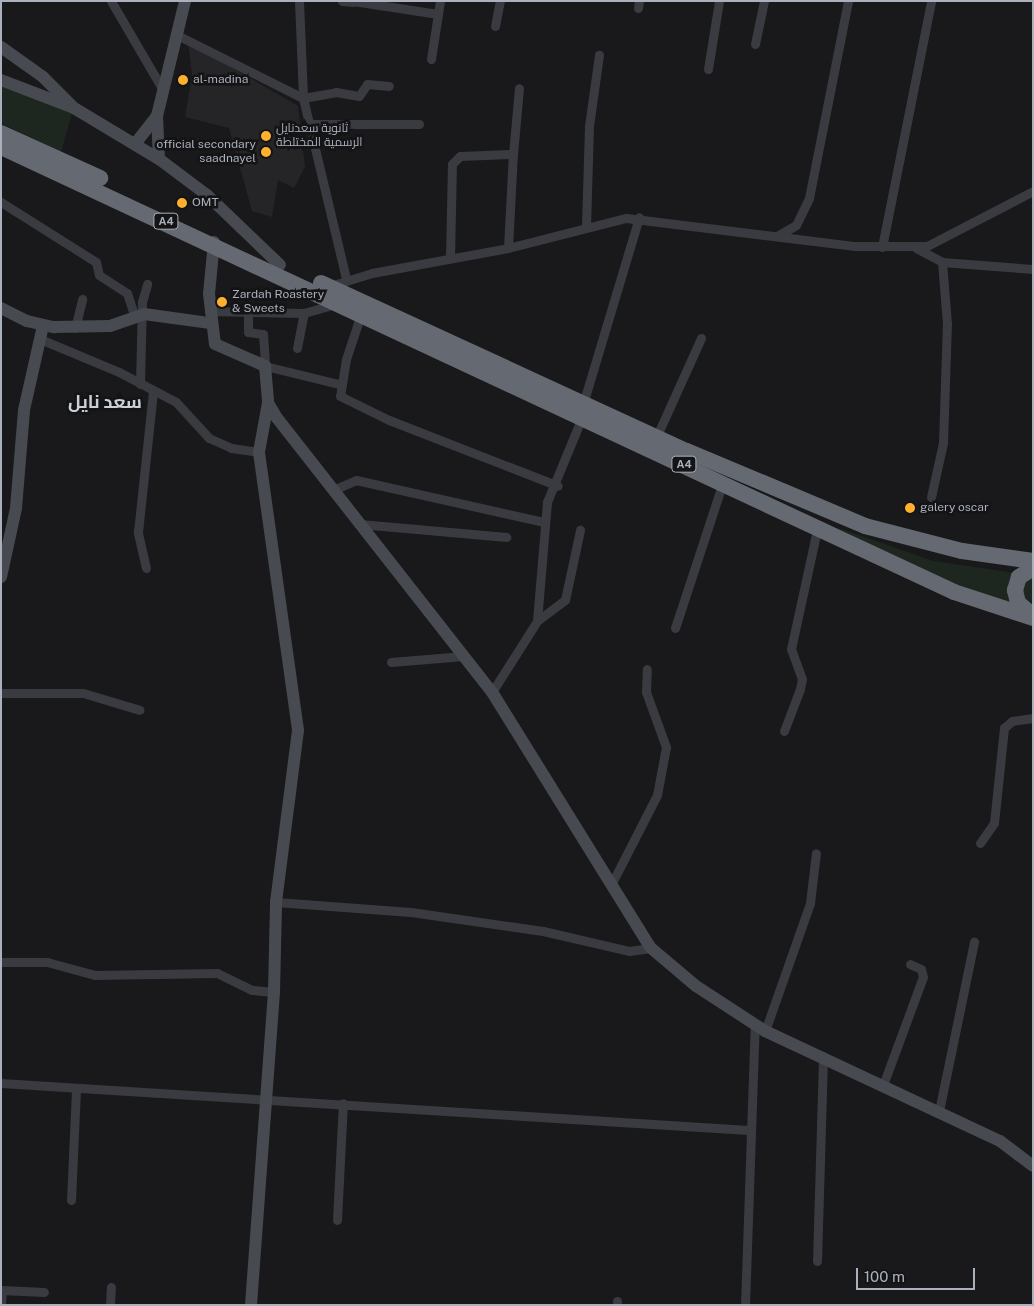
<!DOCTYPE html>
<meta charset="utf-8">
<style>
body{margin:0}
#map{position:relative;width:1034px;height:1306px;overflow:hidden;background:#19191b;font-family:"Public Sans",Cairo,sans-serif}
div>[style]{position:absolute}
.built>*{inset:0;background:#252528}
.green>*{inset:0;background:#1e271f}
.street>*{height:9px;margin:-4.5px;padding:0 4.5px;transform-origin:4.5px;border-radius:4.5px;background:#393b41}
.secondary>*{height:12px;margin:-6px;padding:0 6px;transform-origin:6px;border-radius:6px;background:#474a51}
.highway>*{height:16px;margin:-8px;padding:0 8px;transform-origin:8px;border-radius:8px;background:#656972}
.dots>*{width:14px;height:14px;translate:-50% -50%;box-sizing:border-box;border:2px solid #141416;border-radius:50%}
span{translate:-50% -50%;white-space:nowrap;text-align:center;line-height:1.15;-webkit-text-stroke:5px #141416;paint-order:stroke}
.shield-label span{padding:1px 4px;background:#141416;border:1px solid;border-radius:4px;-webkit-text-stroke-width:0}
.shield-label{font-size:11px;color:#aab0bc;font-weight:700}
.poi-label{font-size:12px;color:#aab0bc}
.left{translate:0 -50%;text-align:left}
.right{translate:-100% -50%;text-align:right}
.district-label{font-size:18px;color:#cbcfd8;font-weight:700}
.frame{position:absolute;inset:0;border:2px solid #aab0bc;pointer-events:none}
.scale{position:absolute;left:856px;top:1268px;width:119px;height:22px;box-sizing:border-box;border:2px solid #aab0bc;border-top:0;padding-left:6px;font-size:15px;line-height:18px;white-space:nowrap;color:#aab0bc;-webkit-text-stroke:4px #141416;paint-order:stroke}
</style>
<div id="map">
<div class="built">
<div style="clip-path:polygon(188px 42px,298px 106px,305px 167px,294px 188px,278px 180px,272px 217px,252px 211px,229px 128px,185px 117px,192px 75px)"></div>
</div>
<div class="green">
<div style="clip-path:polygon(1px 86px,72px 113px,61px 152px,1px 123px)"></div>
<div style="clip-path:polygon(836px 527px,933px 561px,1015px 573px,1010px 602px,1003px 604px,895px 559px)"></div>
<div style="clip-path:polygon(1033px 574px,1033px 602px,1025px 601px,1022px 583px)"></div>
</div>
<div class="street">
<div style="left:111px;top:1px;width:103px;rotate:59.7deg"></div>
<div style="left:299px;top:1px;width:97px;rotate:87.6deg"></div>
<div style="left:303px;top:98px;width:34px;rotate:-10deg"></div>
<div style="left:336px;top:92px;width:23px;rotate:10deg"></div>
<div style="left:359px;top:96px;width:14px;rotate:-56deg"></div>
<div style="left:367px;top:84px;width:22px;rotate:5deg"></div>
<div style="left:342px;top:1px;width:11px;rotate:5deg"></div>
<div style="left:353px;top:1px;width:86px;rotate:8.7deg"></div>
<div style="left:638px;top:8px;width:7px;rotate:-82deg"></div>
<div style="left:495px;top:26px;width:25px;rotate:-79deg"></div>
<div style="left:177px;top:35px;width:141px;rotate:26.6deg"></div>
<div style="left:303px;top:98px;width:186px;rotate:76.6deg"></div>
<div style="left:755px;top:44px;width:44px;rotate:-78.2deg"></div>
<div style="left:431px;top:59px;width:59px;rotate:-81.2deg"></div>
<div style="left:708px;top:69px;width:69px;rotate:-80.8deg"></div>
<div style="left:310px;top:124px;width:109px"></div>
<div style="left:1px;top:202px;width:112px;rotate:32.3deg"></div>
<div style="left:96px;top:262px;width:13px;rotate:77deg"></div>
<div style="left:99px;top:275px;width:33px;rotate:33deg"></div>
<div style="left:127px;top:293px;width:25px;rotate:72deg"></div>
<div style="left:586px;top:227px;width:101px;rotate:-88.3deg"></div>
<div style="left:589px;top:126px;width:72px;rotate:-82deg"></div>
<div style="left:777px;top:236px;width:22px;rotate:-30deg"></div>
<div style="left:796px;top:225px;width:30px;rotate:-64deg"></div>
<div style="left:809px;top:198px;width:201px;rotate:-78.8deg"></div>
<div style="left:882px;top:247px;width:251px;rotate:-78.7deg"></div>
<div style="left:508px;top:248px;width:94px;rotate:-87deg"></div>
<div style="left:916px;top:248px;width:30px;rotate:28deg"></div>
<div style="left:942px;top:262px;width:91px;rotate:4.4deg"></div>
<div style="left:450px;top:258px;width:94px;rotate:-88.8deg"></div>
<div style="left:452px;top:164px;width:11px;rotate:-45deg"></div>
<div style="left:460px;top:156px;width:53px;rotate:-2.2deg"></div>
<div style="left:513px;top:154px;width:66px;rotate:-84.8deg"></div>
<div style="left:330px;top:286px;width:44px;rotate:-17.2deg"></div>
<div style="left:372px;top:273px;width:138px;rotate:-10.4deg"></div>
<div style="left:508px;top:248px;width:122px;rotate:-14.3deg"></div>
<div style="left:626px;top:218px;width:231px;rotate:7deg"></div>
<div style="left:855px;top:246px;width:72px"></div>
<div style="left:927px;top:246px;width:119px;rotate:-27.4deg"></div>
<div style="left:209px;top:311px;width:95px;rotate:1.2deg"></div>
<div style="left:304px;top:313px;width:32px;rotate:-16deg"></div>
<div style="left:248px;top:311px;width:21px;rotate:90deg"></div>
<div style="left:248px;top:332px;width:15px;rotate:8deg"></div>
<div style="left:263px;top:334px;width:32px;rotate:86deg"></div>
<div style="left:265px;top:366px;width:76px;rotate:13.7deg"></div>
<div style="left:361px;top:314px;width:47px;rotate:108.4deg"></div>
<div style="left:346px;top:359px;width:37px;rotate:99deg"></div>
<div style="left:340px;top:396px;width:55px;rotate:26.1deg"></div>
<div style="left:389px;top:420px;width:181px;rotate:21.3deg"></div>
<div style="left:75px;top:328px;width:30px;rotate:-76deg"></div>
<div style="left:40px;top:339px;width:86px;rotate:22.7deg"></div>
<div style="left:119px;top:372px;width:64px;rotate:27.8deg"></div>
<div style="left:176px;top:402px;width:49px;rotate:47.5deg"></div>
<div style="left:209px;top:438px;width:24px;rotate:24deg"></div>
<div style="left:231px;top:448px;width:28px;rotate:8deg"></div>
<div style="left:297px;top:348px;width:36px;rotate:-79deg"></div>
<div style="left:140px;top:384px;width:82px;rotate:-88.6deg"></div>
<div style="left:142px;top:302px;width:19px;rotate:-74deg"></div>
<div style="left:583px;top:404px;width:195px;rotate:-73.3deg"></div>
<div style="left:655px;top:440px;width:112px;rotate:-65.7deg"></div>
<div style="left:333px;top:490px;width:25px;rotate:-23deg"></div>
<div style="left:356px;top:480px;width:193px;rotate:12.6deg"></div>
<div style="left:931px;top:497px;width:55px;rotate:-77.5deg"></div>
<div style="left:943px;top:443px;width:119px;rotate:-88.1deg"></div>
<div style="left:947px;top:324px;width:62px;rotate:-94.6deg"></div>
<div style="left:360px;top:524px;width:147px;rotate:5.1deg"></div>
<div style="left:146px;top:568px;width:37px;rotate:-103deg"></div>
<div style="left:138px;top:532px;width:141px;rotate:-83.9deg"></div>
<div style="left:537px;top:621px;width:35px;rotate:-37deg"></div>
<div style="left:565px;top:600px;width:72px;rotate:-77.9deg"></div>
<div style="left:675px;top:628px;width:154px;rotate:-71.8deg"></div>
<div style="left:391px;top:662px;width:73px;rotate:-4.7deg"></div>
<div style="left:492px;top:692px;width:84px;rotate:-57.6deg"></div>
<div style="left:537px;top:621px;width:119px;rotate:-85.2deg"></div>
<div style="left:547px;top:502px;width:92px;rotate:-67.6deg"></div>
<div style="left:1px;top:693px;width:82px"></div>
<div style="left:83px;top:693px;width:59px;rotate:16.6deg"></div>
<div style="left:784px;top:731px;width:45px;rotate:-69.1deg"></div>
<div style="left:800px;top:689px;width:10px;rotate:-79deg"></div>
<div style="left:802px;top:679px;width:32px;rotate:-110deg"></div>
<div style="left:791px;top:649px;width:127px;rotate:-77.7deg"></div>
<div style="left:980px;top:843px;width:24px;rotate:-55deg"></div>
<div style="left:994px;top:823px;width:96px;rotate:-84deg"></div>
<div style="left:1004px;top:728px;width:11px;rotate:-41deg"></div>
<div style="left:1012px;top:721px;width:21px;rotate:-8deg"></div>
<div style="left:612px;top:883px;width:99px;rotate:-62.9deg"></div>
<div style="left:657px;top:795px;width:49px;rotate:-79.4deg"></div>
<div style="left:666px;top:747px;width:59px;rotate:-110deg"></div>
<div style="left:646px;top:692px;width:23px;rotate:-88deg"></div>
<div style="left:276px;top:902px;width:135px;rotate:4.2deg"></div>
<div style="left:411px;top:912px;width:133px;rotate:8.2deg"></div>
<div style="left:543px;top:931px;width:88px;rotate:13.1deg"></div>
<div style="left:629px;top:951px;width:22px;rotate:-8deg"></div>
<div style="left:1px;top:962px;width:46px"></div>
<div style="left:47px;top:962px;width:50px;rotate:15.2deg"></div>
<div style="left:95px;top:975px;width:122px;rotate:-0.9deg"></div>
<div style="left:217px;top:973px;width:39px;rotate:26deg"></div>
<div style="left:252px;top:990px;width:22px;rotate:5deg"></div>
<div style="left:765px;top:1031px;width:136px;rotate:-70.6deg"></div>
<div style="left:810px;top:903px;width:50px;rotate:-83.2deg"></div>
<div style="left:1px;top:1083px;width:749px;rotate:3.6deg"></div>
<div style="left:883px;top:1085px;width:115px;rotate:-69.7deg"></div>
<div style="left:923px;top:977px;width:8px;rotate:-104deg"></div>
<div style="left:921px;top:969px;width:12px;rotate:-156deg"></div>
<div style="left:939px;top:1111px;width:173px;rotate:-78.3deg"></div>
<div style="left:71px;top:1200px;width:112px;rotate:-87.4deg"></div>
<div style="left:337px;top:1220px;width:117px;rotate:-87.1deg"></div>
<div style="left:817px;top:1261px;width:205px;rotate:-88.3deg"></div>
<div style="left:1px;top:1290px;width:43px;rotate:2.7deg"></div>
<div style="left:1px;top:1304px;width:14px;rotate:-86deg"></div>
<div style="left:110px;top:1305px;width:18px;rotate:-87deg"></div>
<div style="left:617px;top:1305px;width:4px;rotate:-90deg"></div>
<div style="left:745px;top:1305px;width:280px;rotate:-88deg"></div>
</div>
<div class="secondary">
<div style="left:1px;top:47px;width:52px;rotate:35.5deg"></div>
<div style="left:43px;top:77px;width:41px;rotate:45deg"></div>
<div style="left:1px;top:80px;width:78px;rotate:21deg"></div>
<div style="left:74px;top:108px;width:99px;rotate:31deg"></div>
<div style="left:159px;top:159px;width:60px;rotate:36.9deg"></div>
<div style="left:207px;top:195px;width:101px;rotate:43.8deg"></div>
<div style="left:135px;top:144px;width:36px;rotate:-52deg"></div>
<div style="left:159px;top:159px;width:43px;rotate:-92.7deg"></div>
<div style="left:157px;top:116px;width:118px;rotate:-76.3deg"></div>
<div style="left:214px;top:242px;width:52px;rotate:95.5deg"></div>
<div style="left:209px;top:294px;width:50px;rotate:83.2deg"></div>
<div style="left:215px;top:344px;width:55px;rotate:23.7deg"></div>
<div style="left:265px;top:366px;width:37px;rotate:85deg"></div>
<div style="left:268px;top:403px;width:17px;rotate:59deg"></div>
<div style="left:277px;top:418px;width:348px;rotate:51.9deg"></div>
<div style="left:492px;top:692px;width:301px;rotate:58.2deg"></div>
<div style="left:651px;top:948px;width:59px;rotate:40.2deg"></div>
<div style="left:696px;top:986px;width:82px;rotate:33.1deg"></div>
<div style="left:765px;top:1031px;width:259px;rotate:25.1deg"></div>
<div style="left:1000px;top:1141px;width:41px;rotate:37.1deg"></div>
<div style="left:1px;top:308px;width:29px;rotate:27deg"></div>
<div style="left:27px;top:321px;width:28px;rotate:13deg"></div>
<div style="left:54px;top:327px;width:56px;rotate:-1deg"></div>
<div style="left:110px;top:326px;width:36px;rotate:-19deg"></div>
<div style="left:144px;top:314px;width:67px;rotate:7.8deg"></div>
<div style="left:1px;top:577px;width:71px;rotate:-77.7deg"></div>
<div style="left:16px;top:508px;width:98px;rotate:-85.3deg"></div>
<div style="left:24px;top:410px;width:86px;rotate:-77.3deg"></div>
<div style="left:251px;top:1305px;width:314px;rotate:-85.8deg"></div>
<div style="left:274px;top:992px;width:90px;rotate:-88.7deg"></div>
<div style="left:276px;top:902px;width:173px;rotate:-82.7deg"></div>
<div style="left:298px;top:730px;width:281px;rotate:-98deg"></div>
<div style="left:259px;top:452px;width:50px;rotate:-79.6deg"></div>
</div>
<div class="highway">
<div style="left:1px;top:133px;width:109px;rotate:24.4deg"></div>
<div style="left:1px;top:147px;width:1052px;rotate:25.03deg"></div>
<div style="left:954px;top:592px;width:83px;rotate:18.2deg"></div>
<div style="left:321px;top:283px;width:403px;rotate:24.7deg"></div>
<div style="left:687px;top:451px;width:193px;rotate:22.8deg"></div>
<div style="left:865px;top:526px;width:100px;rotate:14.5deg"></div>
<div style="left:962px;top:551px;width:72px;rotate:8deg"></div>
<div style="left:1033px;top:568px;width:17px;rotate:147deg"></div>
<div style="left:1019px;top:577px;width:14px;rotate:107deg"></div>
<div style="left:1015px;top:590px;width:13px;rotate:77deg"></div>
<div style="left:1018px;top:603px;width:19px;rotate:39deg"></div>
</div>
<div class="dots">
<div style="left:183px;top:80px;background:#ffb12d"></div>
<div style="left:266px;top:136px;background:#ffb12d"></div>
<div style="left:266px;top:152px;background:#ffb12d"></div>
<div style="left:182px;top:203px;background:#ffb12d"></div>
<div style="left:222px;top:302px;background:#ffb12d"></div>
<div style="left:910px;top:508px;background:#ffb12d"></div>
</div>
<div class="shield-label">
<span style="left:166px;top:221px">A4</span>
<span style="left:684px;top:464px">A4</span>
</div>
<div class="poi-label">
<span class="left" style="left:193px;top:80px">al-madina</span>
<span class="left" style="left:276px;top:136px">ثانوية سعدنايل<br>الرسمية المختلطة</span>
<span class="right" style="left:256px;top:152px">official secondary<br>saadnayel</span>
<span class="left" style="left:192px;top:203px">OMT</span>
<span class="left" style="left:232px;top:302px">Zardah Roastery<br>&amp; Sweets</span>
<span class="left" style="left:920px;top:508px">galery oscar</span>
</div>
<div class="district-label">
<span style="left:105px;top:402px">سعد نايل</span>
</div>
<div class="frame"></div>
<div class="scale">100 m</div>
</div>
